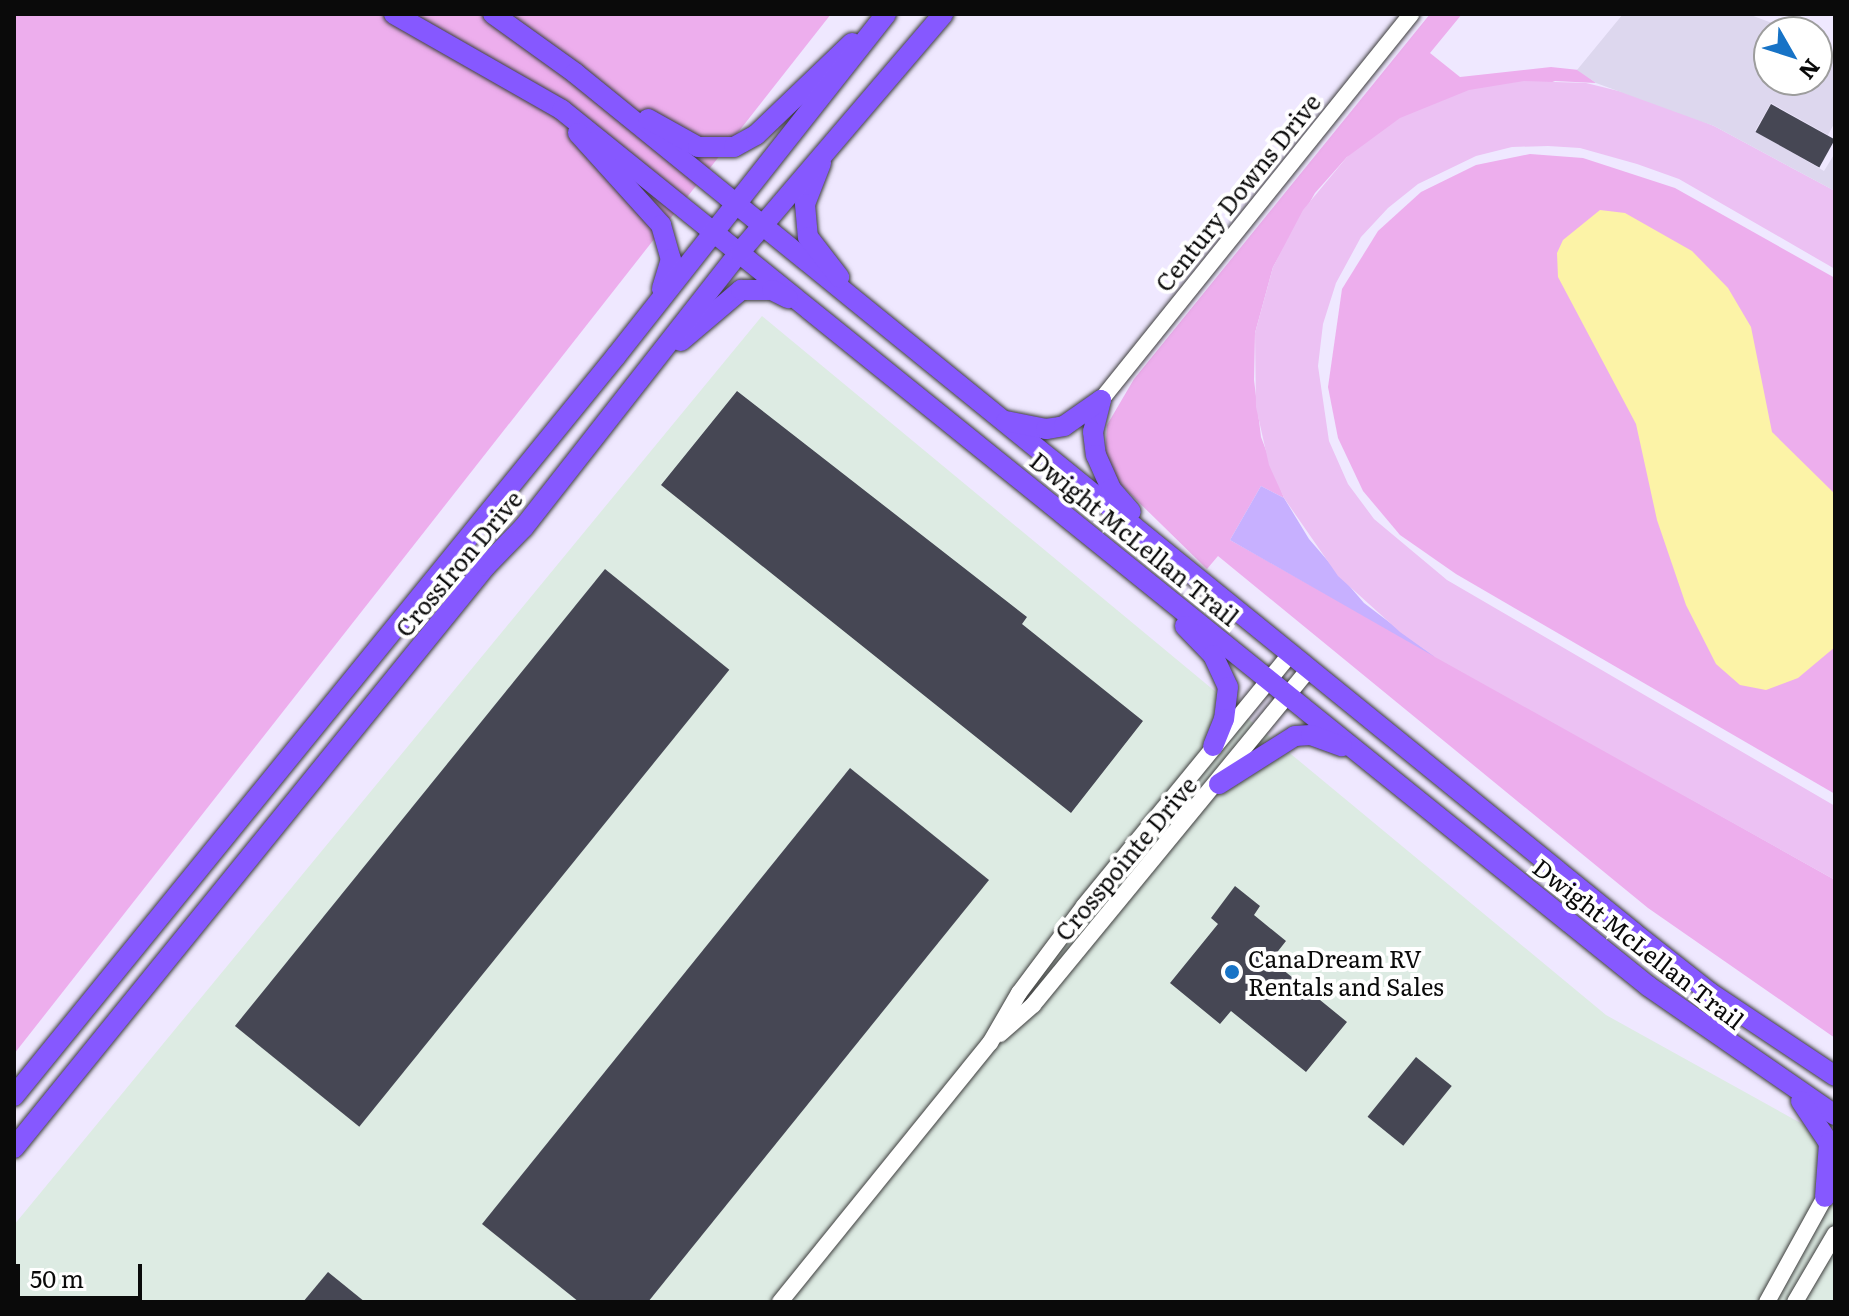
<!DOCTYPE html>
<style>
body{margin:0}
#map{position:relative;width:1849px;height:1316px;overflow:hidden;background:#efe8ff;font-family:Literata,serif}
div>[style]{position:absolute}
.industrial>*{inset:0;background:#ddebe3}
.green>*{inset:0;background:#edaeed}
.sand>*{inset:0;background:#c7b0ff}
.pitch>*{inset:0;background:#ecc1f3}
.plaza>*{inset:0;background:#ddd7ee}
.water>*{inset:0;background:#fcf3a7}
.building>*{inset:0;background:#464754;transform-origin:0 0}
.roads{filter:drop-shadow(0 0 2px #3d3d3d) drop-shadow(0 0 2px #3d3d3d)}
.minor>*{height:16px;margin:-8px;padding:0 8px;transform-origin:8px;border-radius:8px;background:#fff}
.major>*{height:20px;margin:-10px;padding:0 10px;transform-origin:10px;border-radius:10px;background:#8658ff}
.dots>*{width:22px;height:22px;translate:-50% -50%;box-sizing:border-box;border:4px solid #fff;border-radius:50%}
span{translate:-50% -50%;white-space:nowrap;text-align:center;line-height:1.15;-webkit-text-stroke:8px #fff;paint-order:stroke}
.street-label{font-size:24px;color:#0a0a0a}
.poi-label{font-size:24px;color:#0a0a0a}
.left{translate:0 -50%;text-align:left}
.frame{position:absolute;inset:0;border:16px solid #0a0a0a;pointer-events:none}
.north{position:absolute;left:1753px;top:16px;width:80px;height:80px;box-sizing:border-box;background:#fff;border:2px solid #9d9d9d;border-radius:50%;rotate:129deg;font-size:22px;font-weight:700;line-height:32px;text-align:center;color:#0a0a0a}
.north::after{content:'';display:block;margin:auto;width:28px;height:36px;background:#1773c6;clip-path:polygon(50% 0,100% 100%,50% 72%,0 100%)}
.scale{position:absolute;left:16px;top:1264px;width:126px;height:36px;box-sizing:border-box;border:4px solid #0a0a0a;border-top:0;padding-left:10px;font-size:24px;line-height:28px;white-space:nowrap;color:#0a0a0a;-webkit-text-stroke:6px #fff;paint-order:stroke}
</style>
<div id="map">
<div class="industrial">
<div style="clip-path:polygon(762px 316px,1606px 1015px,1835px 1142px,1835px 1302px,14px 1302px,14px 1225px)"></div>
</div>
<div class="green">
<div style="clip-path:polygon(14px 14px,831px 14px,14px 1054px)"></div>
<div style="clip-path:polygon(1430px 14px,1462px 14px,1430px 53px,1460px 77px,1551px 67px,1579px 70px,1596px 83px,1555px 81px,1347px 157px,1315px 193px,1273px 267px,1255px 333px,1254px 380px,1261px 437px,1284px 498px,1261px 486px,1230px 540px,1835px 880px,1835px 1038px,1648px 908px,1218px 556px,1207px 569px,1116px 480px,1105px 457px,1107px 425px,1134px 379px)"></div>
<div style="clip-path:polygon(1530px 154px,1583px 158px,1675px 188px,1835px 278px,1835px 794px,1456px 574px,1400px 535px,1363px 491px,1338px 438px,1328px 387px,1342px 289px,1378px 231px,1421px 192px,1476px 165px)"></div>
</div>
<div class="sand">
<div style="clip-path:polygon(1261px 486px,1284px 498px,1309px 539px,1364px 603px,1435px 657px,1230px 540px)"></div>
</div>
<div class="pitch">
<div style="clip-path:polygon(1524px 81px,1586px 83px,1647px 98px,1714px 126px,1835px 191px,1835px 269px,1679px 179px,1637px 164px,1580px 148px,1548px 146px,1512px 147px,1476px 156px,1418px 184px,1388px 208px,1361px 237px,1336px 283px,1323px 324px,1318px 366px,1329px 441px,1348px 484px,1374px 519px,1447px 580px,1835px 806px,1835px 880px,1435px 657px,1400px 632px,1338px 576px,1284px 498px,1269px 465px,1256px 407px,1255px 333px,1273px 267px,1303px 210px,1347px 157px,1400px 118px,1469px 90px)"></div>
</div>
<div class="plaza">
<div style="clip-path:polygon(1623px 14px,1748px 14px,1796px 32px,1769px 32px,1769px 80px,1817px 80px,1817px 40px,1830px 45px,1828px 57px,1835px 58px,1835px 122px,1828px 135px,1771px 103px,1755px 131px,1824px 171px,1835px 153px,1835px 191px,1714px 126px,1596px 83px,1577px 70px)"></div>
</div>
<div class="water">
<div style="clip-path:polygon(1600px 210px,1625px 213px,1692px 251px,1728px 288px,1751px 327px,1772px 432px,1835px 494px,1835px 647px,1798px 678px,1766px 690px,1740px 685px,1716px 664px,1686px 605px,1657px 520px,1636px 424px,1558px 277px,1557px 253px,1563px 240px)"></div>
</div>
<div class="building">
<div style="left:1771px;top:104px;width:73px;height:32px;rotate:29deg"></div>
<div style="clip-path:polygon(737px 391px,1027px 617px,1022px 624px,1143px 721px,1071px 813px,661px 485px)"></div>
<div style="left:605px;top:569px;width:160px;height:588px;rotate:39deg"></div>
<div style="clip-path:polygon(850px 768px,989px 880px,648px 1302px,579px 1302px,482px 1224px)"></div>
<div style="clip-path:polygon(1235px 886px,1260px 906px,1254px 915px,1286px 941px,1271px 960px,1347px 1022px,1306px 1072px,1231px 1011px,1220px 1024px,1170px 983px,1218px 924px,1211px 918px)"></div>
<div style="left:1416px;top:1057px;width:46px;height:77px;rotate:39deg"></div>
<div style="clip-path:polygon(328px 1272px,365px 1302px,303px 1302px)"></div>
</div>
<div class="roads">
<div class="minor">
<div style="left:1101px;top:400px;width:495px;rotate:-51.2deg"></div>
<div style="left:1000px;top:1034px;width:44px;rotate:-41.3deg"></div>
<div style="left:1033px;top:1005px;width:435px;rotate:-50.6deg"></div>
<div style="left:780px;top:1302px;width:333px;rotate:-51deg"></div>
<div style="left:990px;top:1043px;width:58px;rotate:-59.9deg"></div>
<div style="left:1019px;top:993px;width:109px;rotate:-53.2deg"></div>
<div style="left:1084px;top:906px;width:325px;rotate:-50.7deg"></div>
<div style="left:1767px;top:1302px;width:130px;rotate:-61.1deg"></div>
<div style="left:1795px;top:1302px;width:79px;rotate:-59.5deg"></div>
</div>
<div class="major">
<div style="left:394px;top:14px;width:193px;rotate:29.7deg"></div>
<div style="left:562px;top:110px;width:1395px;rotate:38.89deg"></div>
<div style="left:1648px;top:986px;width:227px;rotate:34.6deg"></div>
<div style="left:493px;top:14px;width:101px;rotate:35.7deg"></div>
<div style="left:575px;top:73px;width:1363px;rotate:39.07deg"></div>
<div style="left:1633px;top:932px;width:97px;rotate:38.3deg"></div>
<div style="left:1709px;top:992px;width:151px;rotate:33.7deg"></div>
<div style="left:648px;top:119px;width:57px;rotate:29.2deg"></div>
<div style="left:698px;top:147px;width:36px"></div>
<div style="left:734px;top:147px;width:25px;rotate:-29deg"></div>
<div style="left:756px;top:135px;width:133px;rotate:-43.8deg"></div>
<div style="left:578px;top:133px;width:124px;rotate:47.9deg"></div>
<div style="left:661px;top:225px;width:35px;rotate:74deg"></div>
<div style="left:671px;top:259px;width:31px;rotate:107deg"></div>
<div style="left:821px;top:163px;width:44px;rotate:111.3deg"></div>
<div style="left:805px;top:204px;width:33px;rotate:85deg"></div>
<div style="left:808px;top:237px;width:51px;rotate:52.2deg"></div>
<div style="left:681px;top:341px;width:79px;rotate:-40.4deg"></div>
<div style="left:741px;top:290px;width:31px"></div>
<div style="left:772px;top:290px;width:18px;rotate:27deg"></div>
<div style="left:1101px;top:400px;width:33px;rotate:104deg"></div>
<div style="left:1093px;top:432px;width:23px;rotate:83deg"></div>
<div style="left:1096px;top:455px;width:37px;rotate:66deg"></div>
<div style="left:1111px;top:489px;width:30px;rotate:49deg"></div>
<div style="left:1006px;top:421px;width:41px;rotate:11.3deg"></div>
<div style="left:1046px;top:429px;width:18px;rotate:-9deg"></div>
<div style="left:1064px;top:426px;width:45px;rotate:-35.1deg"></div>
<div style="left:1185px;top:626px;width:40px;rotate:46deg"></div>
<div style="left:1213px;top:655px;width:35px;rotate:65deg"></div>
<div style="left:1228px;top:687px;width:32px;rotate:97deg"></div>
<div style="left:1224px;top:719px;width:29px;rotate:112deg"></div>
<div style="left:1219px;top:784px;width:90px;rotate:-32.3deg"></div>
<div style="left:1295px;top:736px;width:16px;rotate:-4deg"></div>
<div style="left:1311px;top:735px;width:33px;rotate:20deg"></div>
<div style="left:14px;top:1096px;width:954px;rotate:-50.87deg"></div>
<div style="left:616px;top:356px;width:436px;rotate:-51.7deg"></div>
<div style="left:1801px;top:1101px;width:50px;rotate:56.3deg"></div>
<div style="left:1829px;top:1143px;width:54px;rotate:94.2deg"></div>
<div style="left:14px;top:1148px;width:749px;rotate:-50.96deg"></div>
<div style="left:486px;top:566px;width:54px;rotate:-45.7deg"></div>
<div style="left:524px;top:527px;width:350px;rotate:-51.9deg"></div>
<div style="left:740px;top:252px;width:313px;rotate:-49.5deg"></div>
</div>
</div>
<div class="dots">
<div style="left:1232px;top:972px;background:#1773c6"></div>
</div>
<div class="street-label">
<span style="left:1237px;top:192px;rotate:-51deg">Century Downs Drive</span>
<span style="left:1135px;top:538px;rotate:39deg">Dwight McLellan Trail</span>
<span style="left:458px;top:563px;rotate:-50deg">CrossIron Drive</span>
<span style="left:1125px;top:858px;rotate:-50deg">Crosspointe Drive</span>
<span style="left:1639px;top:943px;rotate:38deg">Dwight McLellan Trail</span>
</div>
<div class="poi-label">
<span class="left" style="left:1248px;top:972px">CanaDream RV<br>Rentals and Sales</span>
</div>
<div class="frame"></div>
<div class="north">N</div>
<div class="scale">50 m</div>
</div>
